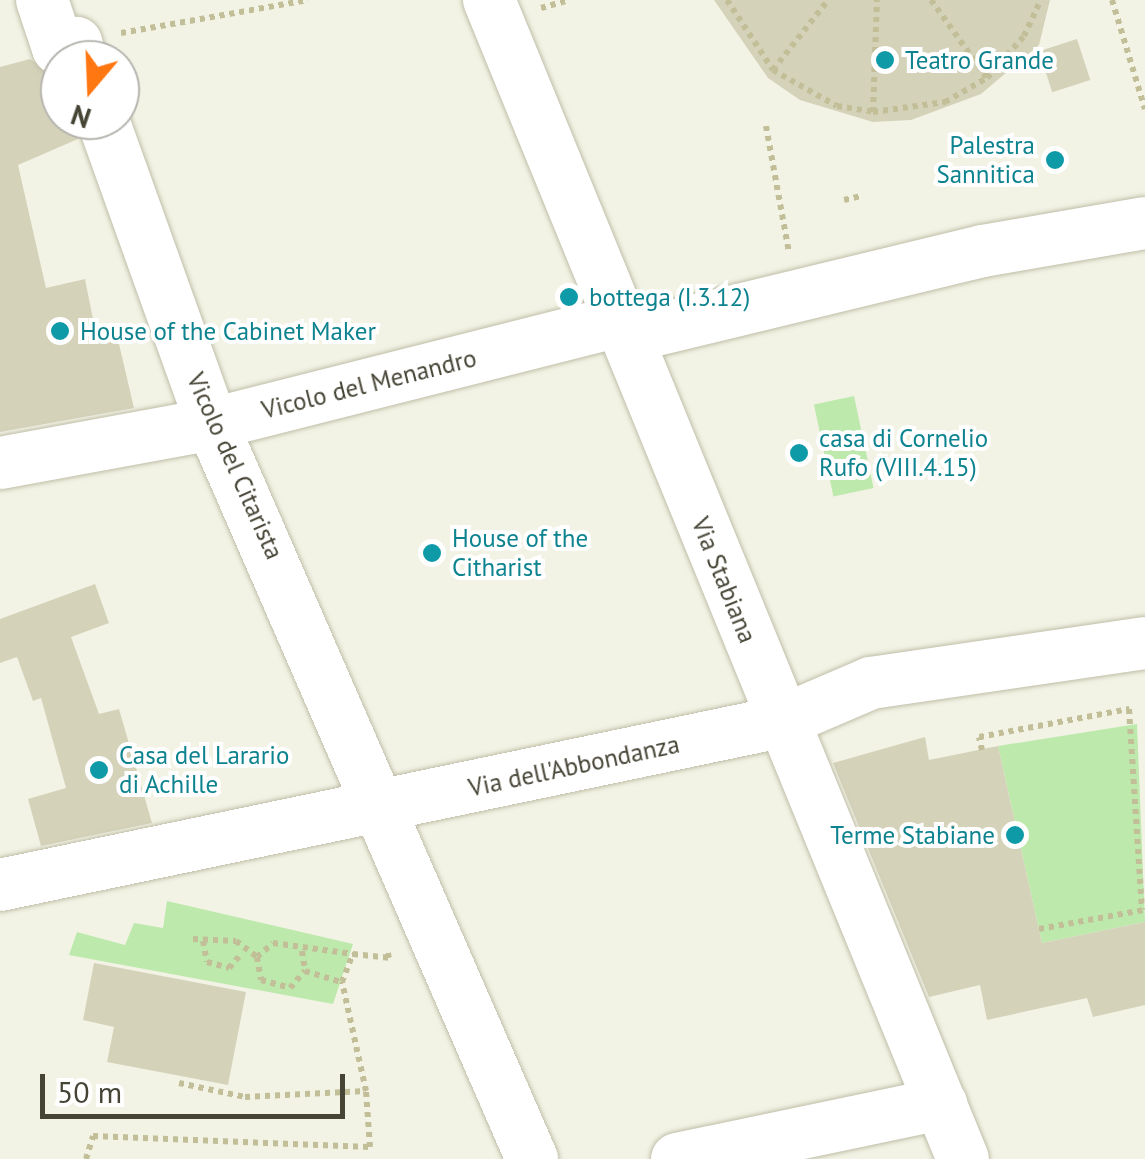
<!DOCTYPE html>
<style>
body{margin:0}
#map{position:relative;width:1145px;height:1159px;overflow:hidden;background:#f3f3e5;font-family:"PT Sans",sans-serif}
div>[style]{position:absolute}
.green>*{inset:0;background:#bde9ad;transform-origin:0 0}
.building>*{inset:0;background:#d5d2ba;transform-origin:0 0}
.path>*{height:6px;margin-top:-3px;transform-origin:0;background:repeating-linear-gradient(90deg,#c1be98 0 5px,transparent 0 10px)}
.roads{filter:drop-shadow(0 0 2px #bfbea8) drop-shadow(0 0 2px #bfbea8)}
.minor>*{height:52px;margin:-26px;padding:0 26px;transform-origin:26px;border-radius:26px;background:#fff}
.dots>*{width:28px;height:28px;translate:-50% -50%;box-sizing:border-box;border:5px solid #fff;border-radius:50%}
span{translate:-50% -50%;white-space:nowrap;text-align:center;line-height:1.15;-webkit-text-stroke:8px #fff;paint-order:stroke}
.culture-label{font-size:25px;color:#0d838f}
.left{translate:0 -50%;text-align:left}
.right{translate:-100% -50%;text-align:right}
.street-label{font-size:25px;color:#464435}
.north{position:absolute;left:40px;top:40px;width:100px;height:100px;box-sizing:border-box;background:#fff;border:2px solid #b5b4ae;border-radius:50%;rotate:199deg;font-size:28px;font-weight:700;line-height:40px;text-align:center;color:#464435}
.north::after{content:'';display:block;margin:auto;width:35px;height:45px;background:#f71;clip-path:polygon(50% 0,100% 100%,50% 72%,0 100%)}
.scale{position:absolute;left:40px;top:1074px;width:305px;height:45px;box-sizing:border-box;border:5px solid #464435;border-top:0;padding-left:12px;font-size:30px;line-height:35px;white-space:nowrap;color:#464435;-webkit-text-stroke:8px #fff;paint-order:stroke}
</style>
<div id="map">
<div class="green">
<div style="left:854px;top:396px;width:94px;height:41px;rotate:78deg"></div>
<div style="clip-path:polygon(1137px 724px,1145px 922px,1042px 943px,998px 746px)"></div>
<div style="clip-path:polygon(167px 901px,353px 944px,333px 1004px,69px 955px,77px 932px,125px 945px,134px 923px,163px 928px)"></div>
</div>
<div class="building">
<div style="clip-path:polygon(714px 0,1050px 0,1039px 45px,981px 94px,911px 120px,873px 122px,800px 100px,768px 78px)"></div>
<div style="left:1077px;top:39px;width:43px;height:40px;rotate:72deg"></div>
<div style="clip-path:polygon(30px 59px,60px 79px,60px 120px,74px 120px,78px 139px,18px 165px,46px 288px,85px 279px,96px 334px,116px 331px,134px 408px,0 432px,0 67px)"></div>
<div style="clip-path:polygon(95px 584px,109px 623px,71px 637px,99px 714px,119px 709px,152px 823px,41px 846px,28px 799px,66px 788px,41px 698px,33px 701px,17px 657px,0 663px,0 619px)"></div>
<div style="clip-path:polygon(925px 737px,929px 760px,998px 746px,1042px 943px,1145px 922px,1145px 1005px,1093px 1017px,1087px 998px,987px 1020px,980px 985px,929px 997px,833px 763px)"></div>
<div style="clip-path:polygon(94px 963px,246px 992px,228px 1085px,107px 1062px,114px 1027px,83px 1020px)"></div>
</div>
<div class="path">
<div style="left:727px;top:0;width:84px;rotate:56.7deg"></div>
<div style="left:773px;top:70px;width:73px;rotate:29.4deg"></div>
<div style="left:837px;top:106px;width:36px;rotate:9deg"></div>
<div style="left:873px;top:112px;width:73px;rotate:-7.9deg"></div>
<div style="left:945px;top:102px;width:48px;rotate:-29.7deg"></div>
<div style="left:987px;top:78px;width:56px;rotate:-48.6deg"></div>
<div style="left:1024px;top:36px;width:40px;rotate:-65deg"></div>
<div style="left:931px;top:0;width:96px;rotate:54.3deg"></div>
<div style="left:1112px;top:0;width:114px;rotate:73.2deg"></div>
<div style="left:541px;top:8px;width:29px;rotate:-16deg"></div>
<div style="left:121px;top:33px;width:190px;rotate:-10deg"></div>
<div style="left:773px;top:70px;width:89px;rotate:-51.8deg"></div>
<div style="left:873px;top:112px;width:112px;rotate:-88deg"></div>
<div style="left:766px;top:126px;width:128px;rotate:79.7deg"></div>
<div style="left:844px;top:200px;width:18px;rotate:-13deg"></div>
<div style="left:982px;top:750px;width:13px;rotate:-103deg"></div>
<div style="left:979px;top:737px;width:153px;rotate:-10.6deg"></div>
<div style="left:1129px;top:709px;width:201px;rotate:86.3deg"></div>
<div style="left:1039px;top:929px;width:107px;rotate:-10.3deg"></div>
<div style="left:193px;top:939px;width:43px;rotate:2.7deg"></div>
<div style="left:236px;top:941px;width:26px;rotate:37deg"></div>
<div style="left:257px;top:957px;width:23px;rotate:80deg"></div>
<div style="left:261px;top:980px;width:30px;rotate:15deg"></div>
<div style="left:290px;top:988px;width:23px;rotate:-49deg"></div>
<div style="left:305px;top:971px;width:39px;rotate:17deg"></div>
<div style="left:203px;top:941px;width:21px;rotate:79deg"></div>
<div style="left:207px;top:962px;width:23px;rotate:15deg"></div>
<div style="left:229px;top:968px;width:20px;rotate:-49deg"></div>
<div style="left:302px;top:951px;width:20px;rotate:81deg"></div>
<div style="left:257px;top:957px;width:21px;rotate:-41deg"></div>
<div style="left:273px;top:943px;width:81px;rotate:7.8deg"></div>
<div style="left:179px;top:1083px;width:67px;rotate:12deg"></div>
<div style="left:245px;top:1097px;width:121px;rotate:-2.8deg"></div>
<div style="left:366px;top:1091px;width:112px;rotate:-102.4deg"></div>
<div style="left:342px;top:982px;width:30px;rotate:-69deg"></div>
<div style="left:353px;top:954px;width:36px;rotate:6deg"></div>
<div style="left:389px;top:958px;width:8px;rotate:-104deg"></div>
<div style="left:86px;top:1159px;width:24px;rotate:-73deg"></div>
<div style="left:93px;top:1136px;width:277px;rotate:2.3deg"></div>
<div style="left:370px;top:1147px;width:56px;rotate:-94.1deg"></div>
</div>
<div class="roads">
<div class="minor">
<div style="left:42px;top:0;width:51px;rotate:71.6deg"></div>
<div style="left:58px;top:48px;width:19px;rotate:-16deg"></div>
<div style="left:76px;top:43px;width:18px;rotate:71deg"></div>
<div style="left:489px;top:0;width:1252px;rotate:67.76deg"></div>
<div style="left:103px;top:120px;width:323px;rotate:70.3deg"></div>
<div style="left:212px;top:424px;width:802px;rotate:66.47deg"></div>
<div style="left:627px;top:337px;width:366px;rotate:-13.6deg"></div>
<div style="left:983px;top:251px;width:164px;rotate:-9.8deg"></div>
<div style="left:0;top:463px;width:216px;rotate:-10.4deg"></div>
<div style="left:212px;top:424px;width:420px;rotate:-14.2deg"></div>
<div style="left:0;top:885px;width:797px;rotate:-11.8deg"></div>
<div style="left:780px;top:722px;width:99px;rotate:-23.2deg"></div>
<div style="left:871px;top:683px;width:277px;rotate:-8.3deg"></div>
<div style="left:677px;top:1159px;width:270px;rotate:-11.8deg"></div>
</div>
</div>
<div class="dots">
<div style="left:885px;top:60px;background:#0f9aa8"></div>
<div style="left:1055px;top:160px;background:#0f9aa8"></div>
<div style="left:569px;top:297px;background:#0f9aa8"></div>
<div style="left:60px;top:331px;background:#0f9aa8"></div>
<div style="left:799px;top:453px;background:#0f9aa8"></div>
<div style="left:432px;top:553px;background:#0f9aa8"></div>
<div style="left:99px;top:770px;background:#0f9aa8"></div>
<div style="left:1015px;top:835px;background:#0f9aa8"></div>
</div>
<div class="culture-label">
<span class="left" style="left:905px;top:60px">Teatro Grande</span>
<span class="right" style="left:1035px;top:160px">Palestra<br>Sannitica</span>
<span class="left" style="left:589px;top:297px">bottega (I.3.12)</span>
<span class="left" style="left:80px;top:331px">House of the Cabinet Maker</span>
<span class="left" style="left:819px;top:453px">casa di Cornelio<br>Rufo (VIII.4.15)</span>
<span class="left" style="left:452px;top:553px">House of the<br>Citharist</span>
<span class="left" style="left:119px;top:770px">Casa del Larario<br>di Achille</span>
<span class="right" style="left:995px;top:835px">Terme Stabiane</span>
</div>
<div class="street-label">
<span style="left:369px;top:384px;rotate:-14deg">Vicolo del Menandro</span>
<span style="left:235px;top:466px;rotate:66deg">Vicolo del Citarista</span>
<span style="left:724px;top:580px;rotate:68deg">Via Stabiana</span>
<span style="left:574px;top:766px;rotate:-12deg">Via dell'Abbondanza</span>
</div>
<div class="north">N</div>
<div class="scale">50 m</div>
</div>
